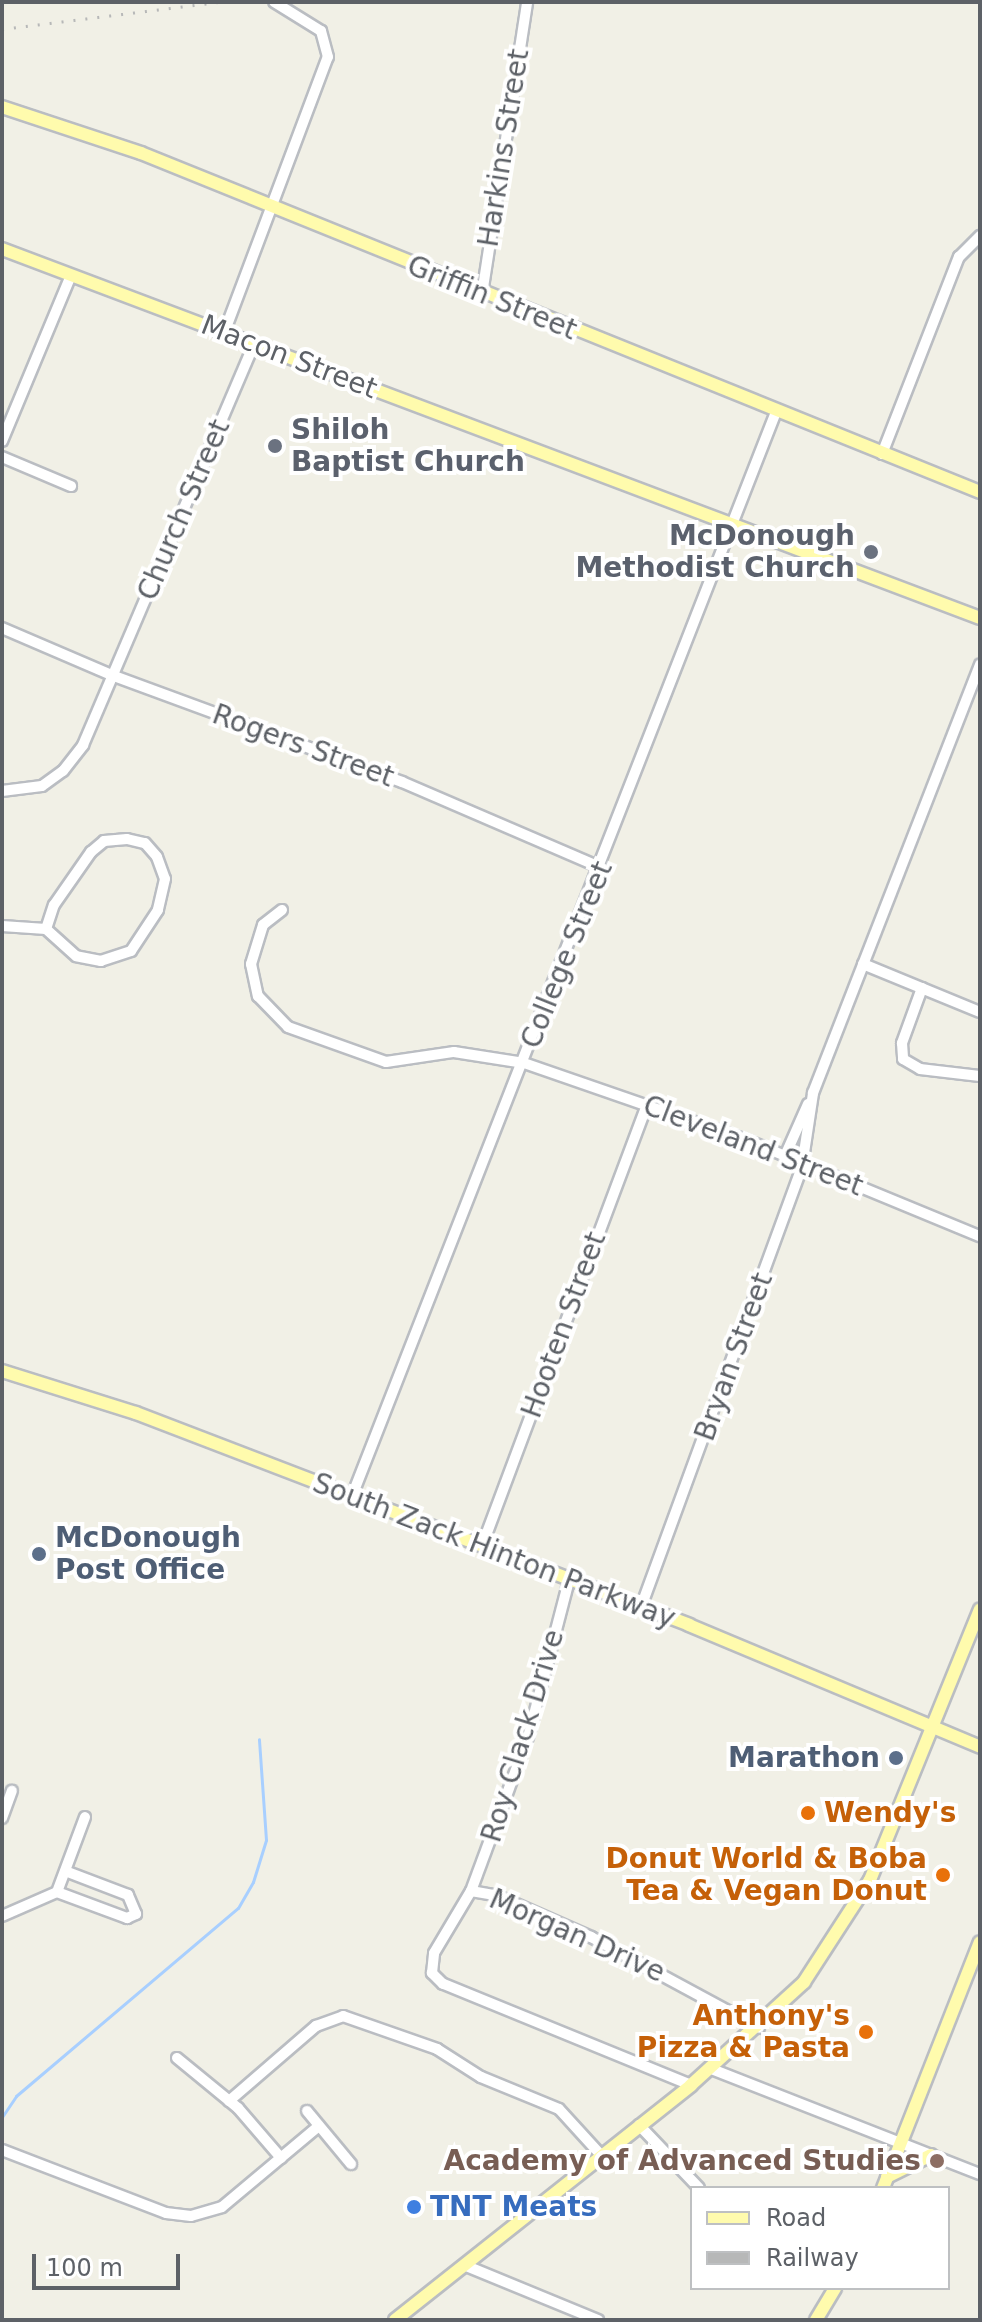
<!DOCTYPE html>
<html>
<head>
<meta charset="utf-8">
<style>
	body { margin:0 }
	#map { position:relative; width:982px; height:2322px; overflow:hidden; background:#f1f0e6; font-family:"DejaVu Sans",sans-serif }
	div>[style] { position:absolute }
	.stream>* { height:3px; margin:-1.5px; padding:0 1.5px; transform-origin:1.5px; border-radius:1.5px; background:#a8cfff }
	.roads { filter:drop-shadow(2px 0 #babdc2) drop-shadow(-2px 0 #babdc2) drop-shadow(0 2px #babdc2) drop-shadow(0 -2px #babdc2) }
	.minor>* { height:10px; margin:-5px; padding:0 5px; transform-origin:5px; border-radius:5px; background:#fff }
	.major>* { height:12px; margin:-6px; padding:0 6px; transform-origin:6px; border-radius:6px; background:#fffbad }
	.rail>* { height:3px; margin-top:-1.5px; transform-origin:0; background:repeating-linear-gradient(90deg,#b7b8b8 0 2px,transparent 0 12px) }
	.dots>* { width:22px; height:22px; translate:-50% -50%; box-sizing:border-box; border:4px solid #fff; border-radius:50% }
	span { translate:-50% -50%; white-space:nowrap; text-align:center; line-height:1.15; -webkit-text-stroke:8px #fff; paint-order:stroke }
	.street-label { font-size:28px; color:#5d6167 }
	.worship-label { font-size:28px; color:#5b616d; font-weight:700 }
	.left { translate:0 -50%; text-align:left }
	.right { translate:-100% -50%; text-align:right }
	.service-label { font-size:28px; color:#4e5e75; font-weight:700 }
	.food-label { font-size:28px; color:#c56008; font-weight:700 }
	.education-label { font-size:28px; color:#785e54; font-weight:700 }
	.shop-label { font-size:28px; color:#366cbe; font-weight:700 }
	.frame { position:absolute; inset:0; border:4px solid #5d6167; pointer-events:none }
	.legend { position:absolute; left:690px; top:2186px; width:260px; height:104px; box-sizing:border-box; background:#fff; border:2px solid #bec0c2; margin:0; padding:10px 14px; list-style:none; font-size:24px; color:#5d6167 }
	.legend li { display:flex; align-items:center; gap:16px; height:40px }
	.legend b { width:40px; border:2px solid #bec0c2 }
	.scale { position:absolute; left:32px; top:2254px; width:148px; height:36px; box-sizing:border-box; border:4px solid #5d6167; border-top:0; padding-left:10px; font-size:24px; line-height:28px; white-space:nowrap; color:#5d6167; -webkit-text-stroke:6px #fff; paint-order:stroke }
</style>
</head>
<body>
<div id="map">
	<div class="stream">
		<div style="left:2px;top:2117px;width:25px;rotate:-56deg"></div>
		<div style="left:16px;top:2096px;width:291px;rotate:-40.3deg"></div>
		<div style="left:238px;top:1908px;width:30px;rotate:-60deg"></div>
		<div style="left:253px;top:1882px;width:44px;rotate:-72.8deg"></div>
		<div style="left:266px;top:1840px;width:101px;rotate:-94deg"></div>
	</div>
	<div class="roads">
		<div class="minor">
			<div style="left:482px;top:294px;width:295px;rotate:-81.2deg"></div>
			<div style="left:224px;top:333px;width:295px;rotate:-69.4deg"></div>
			<div style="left:328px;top:57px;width:27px;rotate:-105deg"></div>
			<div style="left:321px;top:31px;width:55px;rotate:-148.3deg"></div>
			<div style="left:2px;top:441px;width:180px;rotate:-67.4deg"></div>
			<div style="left:882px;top:454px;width:212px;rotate:-68.7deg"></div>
			<div style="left:959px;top:257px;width:30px;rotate:-45deg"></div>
			<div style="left:2px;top:457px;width:75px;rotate:22.8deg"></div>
			<div style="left:2px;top:628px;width:122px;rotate:23.2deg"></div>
			<div style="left:114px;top:676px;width:307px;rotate:20.2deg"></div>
			<div style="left:402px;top:782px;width:218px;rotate:23.3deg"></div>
			<div style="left:2px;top:791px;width:40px;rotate:-7.1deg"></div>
			<div style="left:42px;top:786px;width:26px;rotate:-36deg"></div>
			<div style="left:63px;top:771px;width:33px;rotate:-52deg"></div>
			<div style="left:83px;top:745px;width:436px;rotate:-66.9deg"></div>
			<div style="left:127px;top:839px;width:18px;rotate:13deg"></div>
			<div style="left:145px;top:843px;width:18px;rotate:49deg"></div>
			<div style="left:157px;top:857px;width:23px;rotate:70deg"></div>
			<div style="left:165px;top:879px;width:32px;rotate:103deg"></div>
			<div style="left:158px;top:910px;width:49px;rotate:123.4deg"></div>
			<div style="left:131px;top:951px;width:32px;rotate:162deg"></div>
			<div style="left:101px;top:961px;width:25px;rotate:-169deg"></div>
			<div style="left:76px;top:956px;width:40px;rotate:-138deg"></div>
			<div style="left:46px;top:929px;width:25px;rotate:-72deg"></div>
			<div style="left:54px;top:905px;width:65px;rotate:-55.1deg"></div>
			<div style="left:91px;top:852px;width:17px;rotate:-40deg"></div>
			<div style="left:104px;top:841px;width:23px;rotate:-5deg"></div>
			<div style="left:282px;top:910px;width:24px;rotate:142deg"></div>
			<div style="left:263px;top:925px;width:41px;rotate:107.1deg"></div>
			<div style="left:251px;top:964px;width:33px;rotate:78deg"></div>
			<div style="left:258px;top:996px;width:43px;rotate:45.9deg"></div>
			<div style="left:288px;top:1027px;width:104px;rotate:19.7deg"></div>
			<div style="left:386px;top:1062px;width:69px;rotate:-8.4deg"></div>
			<div style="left:454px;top:1052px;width:71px;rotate:8.9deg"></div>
			<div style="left:524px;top:1063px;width:238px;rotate:19.1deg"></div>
			<div style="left:749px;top:1141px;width:250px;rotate:22.4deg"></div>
			<div style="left:2px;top:926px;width:44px;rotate:3.9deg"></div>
			<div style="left:863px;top:964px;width:126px;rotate:22.3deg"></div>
			<div style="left:922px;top:988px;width:59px;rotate:110deg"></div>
			<div style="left:902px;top:1043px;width:16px;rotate:86deg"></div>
			<div style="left:903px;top:1059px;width:20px;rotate:30deg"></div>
			<div style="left:920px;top:1069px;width:60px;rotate:6.7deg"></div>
			<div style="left:785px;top:1156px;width:57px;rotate:-66.1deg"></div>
			<div style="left:352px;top:1496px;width:1164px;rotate:-68.64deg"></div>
			<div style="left:482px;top:1546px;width:472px;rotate:-69.5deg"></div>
			<div style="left:641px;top:1607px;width:469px;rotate:-69.9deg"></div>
			<div style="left:802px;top:1166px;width:74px;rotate:-81.4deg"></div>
			<div style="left:813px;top:1093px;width:460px;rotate:-68.7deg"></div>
			<div style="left:2px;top:1818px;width:29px;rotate:-70deg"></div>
			<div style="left:471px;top:1891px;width:167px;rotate:-69.7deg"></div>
			<div style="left:529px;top:1734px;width:159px;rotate:-75.4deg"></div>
			<div style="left:57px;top:1892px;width:75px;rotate:20.4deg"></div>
			<div style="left:127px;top:1918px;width:10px;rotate:-24deg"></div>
			<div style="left:136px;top:1914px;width:21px;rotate:-113deg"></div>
			<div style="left:128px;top:1895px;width:67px;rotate:-159.1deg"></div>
			<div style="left:2px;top:1916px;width:60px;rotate:-23.6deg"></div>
			<div style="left:57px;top:1892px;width:80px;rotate:-69.5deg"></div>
			<div style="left:177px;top:2058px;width:79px;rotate:39.3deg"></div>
			<div style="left:238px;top:2108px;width:66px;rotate:49.3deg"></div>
			<div style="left:709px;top:2068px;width:291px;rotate:21.4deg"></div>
			<div style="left:691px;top:2085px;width:268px;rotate:-157.8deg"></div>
			<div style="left:443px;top:1984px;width:16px;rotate:-135deg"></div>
			<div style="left:432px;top:1973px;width:20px;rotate:-84deg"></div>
			<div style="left:434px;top:1953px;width:72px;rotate:-59.2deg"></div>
			<div style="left:471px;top:1891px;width:27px;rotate:10deg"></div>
			<div style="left:498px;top:1896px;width:102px;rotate:23.8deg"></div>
			<div style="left:591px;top:1937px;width:191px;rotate:28.4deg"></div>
			<div style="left:229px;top:2101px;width:115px;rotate:-40.8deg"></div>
			<div style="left:316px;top:2026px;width:29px;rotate:-20deg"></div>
			<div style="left:343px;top:2016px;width:100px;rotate:19.3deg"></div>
			<div style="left:437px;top:2049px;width:52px;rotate:32.5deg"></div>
			<div style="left:481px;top:2077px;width:84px;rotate:22.3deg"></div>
			<div style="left:559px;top:2109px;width:62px;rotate:47.6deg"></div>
			<div style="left:307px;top:2111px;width:69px;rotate:50.3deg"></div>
			<div style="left:639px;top:2125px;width:87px;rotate:46.4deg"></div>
			<div style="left:2px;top:2150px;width:176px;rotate:21deg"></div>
			<div style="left:166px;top:2213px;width:25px;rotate:7deg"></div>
			<div style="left:191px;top:2216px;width:32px;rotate:-16deg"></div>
			<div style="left:222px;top:2207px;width:126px;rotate:-39.9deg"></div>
			<div style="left:464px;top:2265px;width:145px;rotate:22.3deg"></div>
		</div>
		<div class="major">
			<div style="left:2px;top:107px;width:146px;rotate:18.3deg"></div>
			<div style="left:141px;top:153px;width:905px;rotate:22deg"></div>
			<div style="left:2px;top:249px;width:1045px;rotate:20.67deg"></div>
			<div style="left:2px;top:1371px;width:140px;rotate:17.4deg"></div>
			<div style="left:136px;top:1413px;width:231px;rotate:21deg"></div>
			<div style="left:352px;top:1496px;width:361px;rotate:20.9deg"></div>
			<div style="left:689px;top:1625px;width:316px;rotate:22.7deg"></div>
			<div style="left:887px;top:2177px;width:49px;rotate:-26.6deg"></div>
			<div style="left:883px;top:2188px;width:264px;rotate:-68.5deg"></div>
			<div style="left:395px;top:2320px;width:378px;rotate:-38.4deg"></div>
			<div style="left:691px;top:2085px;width:153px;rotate:-42.3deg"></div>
			<div style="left:804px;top:1982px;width:121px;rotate:-57.1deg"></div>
			<div style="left:870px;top:1880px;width:292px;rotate:-67.9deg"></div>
			<div style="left:816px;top:2320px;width:37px;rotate:-59deg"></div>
		</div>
	</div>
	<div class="rail">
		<div style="left:2px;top:29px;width:220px;rotate:-7.1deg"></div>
	</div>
	<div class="dots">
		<div style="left:275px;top:446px;background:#6b7280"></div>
		<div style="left:871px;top:552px;background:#6b7280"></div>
		<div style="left:39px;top:1554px;background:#5c6f8a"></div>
		<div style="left:896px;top:1758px;background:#5c6f8a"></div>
		<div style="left:808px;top:1813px;background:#e8710a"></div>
		<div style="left:943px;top:1875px;background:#e8710a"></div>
		<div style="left:866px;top:2032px;background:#e8710a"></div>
		<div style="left:937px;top:2161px;background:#8d6e63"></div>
		<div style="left:414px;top:2207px;background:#3f7fe0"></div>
	</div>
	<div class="street-label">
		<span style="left:504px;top:148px;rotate:-81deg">Harkins Street</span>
		<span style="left:492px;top:298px;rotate:22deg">Griffin Street</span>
		<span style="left:289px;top:357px;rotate:21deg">Macon Street</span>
		<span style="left:184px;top:510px;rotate:-67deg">Church Street</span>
		<span style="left:303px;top:746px;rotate:20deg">Rogers Street</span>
		<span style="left:567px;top:955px;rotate:-68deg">College Street</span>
		<span style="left:753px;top:1146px;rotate:21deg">Cleveland Street</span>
		<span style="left:564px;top:1325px;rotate:-70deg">Hooten Street</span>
		<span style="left:734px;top:1357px;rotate:-70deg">Bryan Street</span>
		<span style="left:494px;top:1551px;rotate:21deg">South Zack Hinton Parkway</span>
		<span style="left:523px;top:1736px;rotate:-73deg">Roy Clack Drive</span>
		<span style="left:577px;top:1936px;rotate:24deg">Morgan Drive</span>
	</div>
	<div class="worship-label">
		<span class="left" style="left:291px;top:446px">Shiloh<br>Baptist Church</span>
		<span class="right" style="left:855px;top:552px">McDonough<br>Methodist Church</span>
	</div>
	<div class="service-label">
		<span class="left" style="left:55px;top:1554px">McDonough<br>Post Office</span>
		<span class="right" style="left:880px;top:1758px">Marathon</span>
	</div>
	<div class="food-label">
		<span class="left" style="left:824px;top:1813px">Wendy's</span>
		<span class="right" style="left:927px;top:1875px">Donut World &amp; Boba<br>Tea &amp; Vegan Donut</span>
		<span class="right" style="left:850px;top:2032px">Anthony's<br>Pizza &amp; Pasta</span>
	</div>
	<div class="education-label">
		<span class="right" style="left:921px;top:2161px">Academy of Advanced Studies</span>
	</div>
	<div class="shop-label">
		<span class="left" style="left:430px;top:2207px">TNT Meats</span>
	</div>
	<div class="frame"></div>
	<ul class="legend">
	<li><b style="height:10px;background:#fffbad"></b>Road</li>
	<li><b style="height:10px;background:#b7b8b8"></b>Railway</li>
	</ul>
	<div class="scale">100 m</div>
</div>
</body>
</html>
